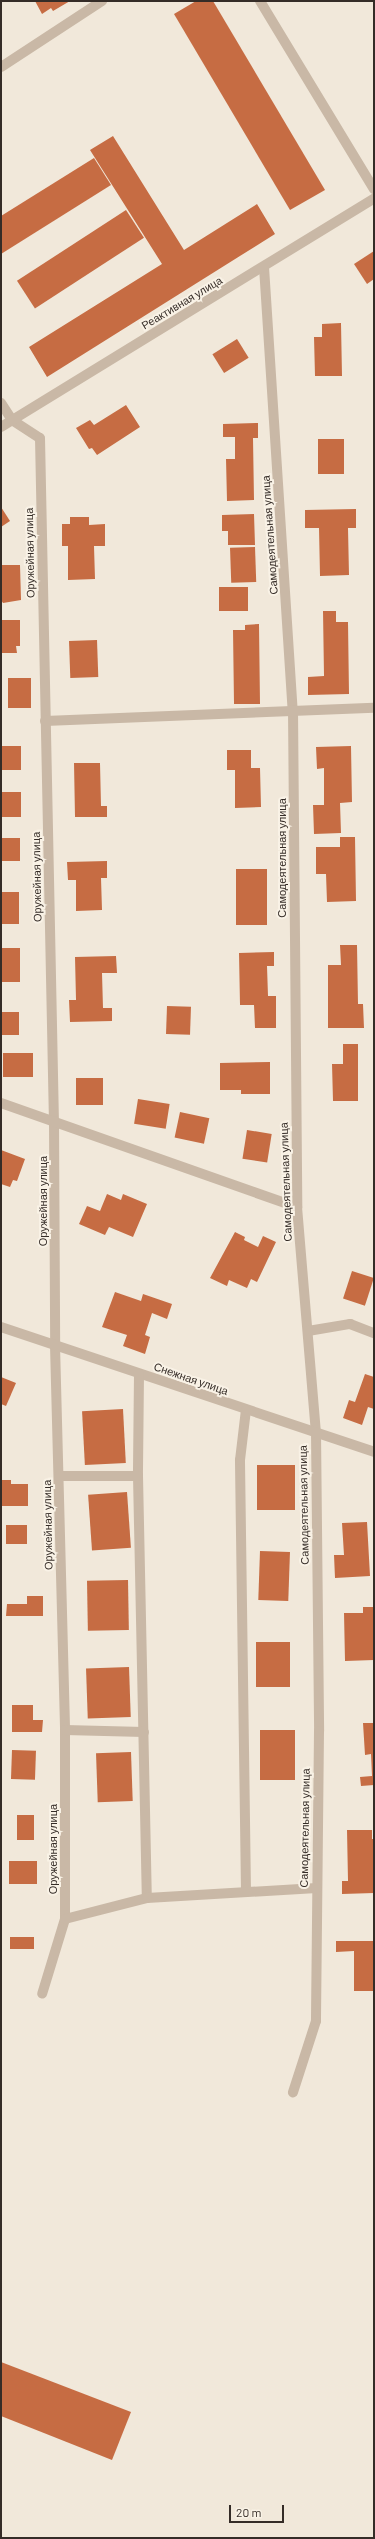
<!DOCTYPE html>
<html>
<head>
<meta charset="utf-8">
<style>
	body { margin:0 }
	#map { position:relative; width:375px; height:2539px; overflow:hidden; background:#f1e8da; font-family:Barlow,sans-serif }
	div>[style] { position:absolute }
	.building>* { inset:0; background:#c66c43; transform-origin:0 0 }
	.minor>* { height:10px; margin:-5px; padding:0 5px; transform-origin:5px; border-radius:5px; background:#c9b8a6 }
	span { translate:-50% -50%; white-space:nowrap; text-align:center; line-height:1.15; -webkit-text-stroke:4px #f9f2e6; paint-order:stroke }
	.street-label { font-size:11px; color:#352c27 }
	.frame { position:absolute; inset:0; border:2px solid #352c27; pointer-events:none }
	.scale { position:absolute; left:229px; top:2505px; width:55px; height:18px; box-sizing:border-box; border:2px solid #352c27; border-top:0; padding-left:5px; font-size:12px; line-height:14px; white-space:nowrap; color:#352c27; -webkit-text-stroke:3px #f9f2e6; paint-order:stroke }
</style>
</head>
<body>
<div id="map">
	<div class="building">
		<div style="clip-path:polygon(35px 1px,70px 1px,53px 11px,51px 8px,42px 14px)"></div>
		<div style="clip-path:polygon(196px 1px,213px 1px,325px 190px,290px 210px,174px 14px)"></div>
		<div style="clip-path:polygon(113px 136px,184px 250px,257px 204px,275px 234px,47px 377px,29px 347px,162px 264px,90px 150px)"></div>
		<div style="clip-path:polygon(94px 158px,111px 185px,1px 254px,1px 216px)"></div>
		<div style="left:126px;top:210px;width:33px;height:130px;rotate:57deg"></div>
		<div style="clip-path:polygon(374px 251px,374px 279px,367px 284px,354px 264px)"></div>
		<div style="clip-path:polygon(341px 323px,342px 376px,315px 376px,314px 337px,322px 337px,322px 324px)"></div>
		<div style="left:237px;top:339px;width:22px;height:29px;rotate:58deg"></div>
		<div style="clip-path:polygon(126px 405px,140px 427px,97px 455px,92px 448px,89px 449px,76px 428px,90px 420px,94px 425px)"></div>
		<div style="clip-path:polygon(258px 423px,258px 438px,253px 438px,254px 500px,227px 501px,226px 459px,235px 459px,235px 437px,223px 437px,223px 424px)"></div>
		<div style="left:318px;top:439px;width:26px;height:35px"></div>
		<div style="clip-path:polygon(1px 507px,10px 521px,1px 527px)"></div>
		<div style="clip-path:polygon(356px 509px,356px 528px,348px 528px,349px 575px,320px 576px,319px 528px,305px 528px,305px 510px)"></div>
		<div style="clip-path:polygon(254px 514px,255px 545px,228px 545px,228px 531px,222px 531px,222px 515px)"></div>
		<div style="clip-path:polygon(70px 517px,89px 517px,89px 525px,105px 524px,105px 546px,94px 546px,95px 579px,68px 580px,68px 546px,62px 546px,62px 524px,70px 524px)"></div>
		<div style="left:255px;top:547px;width:35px;height:25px;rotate:88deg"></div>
		<div style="clip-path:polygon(1px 565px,20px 565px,21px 600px,3px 603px,1px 600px)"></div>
		<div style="left:219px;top:587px;width:29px;height:24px"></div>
		<div style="clip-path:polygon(323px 611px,336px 611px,336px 622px,348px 622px,349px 694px,308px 695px,308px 677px,324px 676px)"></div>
		<div style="clip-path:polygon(1px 620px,20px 620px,20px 646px,16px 646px,17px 653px,1px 653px)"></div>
		<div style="clip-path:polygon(259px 624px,260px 704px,234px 704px,233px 630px,245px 630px,245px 625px)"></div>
		<div style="left:97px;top:640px;width:37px;height:28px;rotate:88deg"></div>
		<div style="left:8px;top:678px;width:23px;height:30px"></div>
		<div style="left:1px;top:746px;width:20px;height:24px"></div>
		<div style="clip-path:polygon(351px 746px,352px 802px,340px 803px,341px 833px,314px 834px,313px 805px,324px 805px,324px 768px,317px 769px,316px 747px)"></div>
		<div style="clip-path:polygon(227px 750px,251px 750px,251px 768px,260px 768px,261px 807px,235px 808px,235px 770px,227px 770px)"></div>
		<div style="clip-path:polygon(74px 763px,100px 763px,101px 806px,107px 806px,107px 817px,75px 817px)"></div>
		<div style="left:1px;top:792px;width:20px;height:25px"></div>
		<div style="clip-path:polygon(340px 837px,355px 837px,356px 901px,327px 902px,326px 874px,316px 874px,316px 847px,340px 847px)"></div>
		<div style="left:1px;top:838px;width:19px;height:23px"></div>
		<div style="clip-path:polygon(107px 861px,107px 878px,101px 878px,102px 910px,76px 911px,76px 880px,68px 880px,67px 862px)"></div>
		<div style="left:236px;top:869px;width:31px;height:56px"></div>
		<div style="left:1px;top:892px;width:18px;height:32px"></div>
		<div style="clip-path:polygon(340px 945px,357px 945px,358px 1004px,363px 1004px,364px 1028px,328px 1028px,328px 965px,341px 965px)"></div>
		<div style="left:1px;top:948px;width:19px;height:34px"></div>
		<div style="clip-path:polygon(274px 952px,274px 966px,267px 966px,268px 996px,276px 996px,276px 1028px,255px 1028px,254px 1005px,240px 1005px,239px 953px)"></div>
		<div style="clip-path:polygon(116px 956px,117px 973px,102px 973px,103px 1008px,112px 1008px,112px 1021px,70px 1022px,69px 1000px,76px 1000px,75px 957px)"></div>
		<div style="left:167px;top:1006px;width:24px;height:28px;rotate:2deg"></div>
		<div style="left:1px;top:1012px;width:18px;height:23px"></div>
		<div style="clip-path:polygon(343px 1044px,358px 1044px,358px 1101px,333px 1101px,332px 1064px,343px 1064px)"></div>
		<div style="left:33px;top:1053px;width:24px;height:30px;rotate:90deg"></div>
		<div style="clip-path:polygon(270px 1062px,270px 1094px,241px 1094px,241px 1090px,220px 1090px,220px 1063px)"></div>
		<div style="left:76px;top:1078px;width:27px;height:27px"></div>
		<div style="left:138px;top:1099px;width:32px;height:25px;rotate:9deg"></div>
		<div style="left:180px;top:1112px;width:30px;height:26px;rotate:12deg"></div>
		<div style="left:247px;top:1130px;width:25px;height:29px;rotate:9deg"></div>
		<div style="clip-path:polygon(1px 1150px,25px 1159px,17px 1181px,13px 1180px,10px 1187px,1px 1184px)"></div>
		<div style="clip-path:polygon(107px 1194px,121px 1200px,123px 1194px,147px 1204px,133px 1237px,109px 1227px,105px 1235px,79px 1224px,87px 1206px,100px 1211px)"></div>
		<div style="clip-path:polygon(235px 1232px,245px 1237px,244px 1240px,258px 1247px,263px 1236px,276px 1242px,257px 1282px,251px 1279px,247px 1288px,229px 1280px,227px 1286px,210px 1278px)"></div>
		<div style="left:352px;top:1271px;width:23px;height:29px;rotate:18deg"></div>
		<div style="clip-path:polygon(115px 1292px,141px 1301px,143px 1294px,172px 1304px,167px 1319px,152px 1313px,145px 1335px,150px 1337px,145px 1354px,123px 1346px,127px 1335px,102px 1327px)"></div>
		<div style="clip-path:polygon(365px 1374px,374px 1377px,374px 1409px,368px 1407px,362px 1425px,343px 1418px,349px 1400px,355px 1402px)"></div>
		<div style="clip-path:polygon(1px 1377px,16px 1383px,6px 1406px,1px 1404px)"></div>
		<div style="left:123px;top:1409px;width:54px;height:41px;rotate:87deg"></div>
		<div style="left:257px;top:1465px;width:38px;height:45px"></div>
		<div style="clip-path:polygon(1px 1480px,11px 1480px,11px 1484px,28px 1484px,28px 1506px,1px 1506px)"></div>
		<div style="left:127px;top:1492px;width:56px;height:39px;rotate:86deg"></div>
		<div style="clip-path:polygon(367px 1522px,370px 1576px,335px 1578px,334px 1555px,344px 1555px,342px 1523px)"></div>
		<div style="left:6px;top:1525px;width:21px;height:19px"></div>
		<div style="left:260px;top:1551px;width:30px;height:49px;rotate:2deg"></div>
		<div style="left:128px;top:1580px;width:50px;height:41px;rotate:89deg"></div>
		<div style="clip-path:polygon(27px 1596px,43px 1596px,43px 1616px,6px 1616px,7px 1604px,27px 1604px)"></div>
		<div style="clip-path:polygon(363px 1607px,374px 1607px,374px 1660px,345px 1661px,344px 1613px,363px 1613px)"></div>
		<div style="left:256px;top:1642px;width:34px;height:45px"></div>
		<div style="left:129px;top:1667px;width:50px;height:43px;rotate:88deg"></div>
		<div style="clip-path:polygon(12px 1705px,33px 1705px,33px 1720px,43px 1720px,42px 1732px,12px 1732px)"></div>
		<div style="clip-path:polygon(363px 1723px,374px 1723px,374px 1785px,361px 1786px,360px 1777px,372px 1776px,371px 1754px,365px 1755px)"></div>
		<div style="left:260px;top:1730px;width:35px;height:50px"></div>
		<div style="left:12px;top:1750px;width:24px;height:29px;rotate:2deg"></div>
		<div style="left:131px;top:1752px;width:49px;height:35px;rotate:88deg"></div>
		<div style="left:17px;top:1815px;width:17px;height:25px"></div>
		<div style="clip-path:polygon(347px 1830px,372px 1830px,372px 1839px,374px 1839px,374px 1893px,342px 1894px,342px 1881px,348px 1881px)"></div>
		<div style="left:9px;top:1861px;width:28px;height:23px"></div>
		<div style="left:10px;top:1937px;width:24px;height:12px"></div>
		<div style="clip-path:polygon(336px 1941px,374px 1941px,374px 1991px,354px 1991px,354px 1951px,336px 1952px)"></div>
		<div style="clip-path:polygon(1px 2362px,131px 2412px,112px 2460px,1px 2416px)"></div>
	</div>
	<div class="minor">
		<div style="left:260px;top:1px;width:220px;rotate:58.8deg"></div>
		<div style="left:1px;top:67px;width:121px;rotate:-33.2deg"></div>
		<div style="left:264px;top:267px;width:444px;rotate:86.3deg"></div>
		<div style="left:293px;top:710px;width:497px;rotate:89.5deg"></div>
		<div style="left:297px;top:1207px;width:226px;rotate:85.2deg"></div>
		<div style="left:316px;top:1432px;width:299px;rotate:89.4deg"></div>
		<div style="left:319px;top:1731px;width:290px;rotate:90.6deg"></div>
		<div style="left:316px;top:2021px;width:75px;rotate:107.9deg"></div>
		<div style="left:1px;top:403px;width:20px;rotate:57deg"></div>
		<div style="left:12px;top:420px;width:33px;rotate:33deg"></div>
		<div style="left:40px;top:438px;width:683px;rotate:88.83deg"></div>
		<div style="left:54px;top:1121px;width:224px;rotate:89.7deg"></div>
		<div style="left:55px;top:1345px;width:385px;rotate:88.5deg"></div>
		<div style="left:65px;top:1730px;width:189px;rotate:90deg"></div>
		<div style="left:65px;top:1919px;width:78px;rotate:107deg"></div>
		<div style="left:1px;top:427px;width:438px;rotate:-31.5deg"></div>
		<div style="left:45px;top:721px;width:329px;rotate:-2.3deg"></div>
		<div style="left:1px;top:1103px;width:314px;rotate:19.4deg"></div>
		<div style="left:1px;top:1327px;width:393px;rotate:18.5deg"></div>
		<div style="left:308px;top:1331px;width:43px;rotate:-9.5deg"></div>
		<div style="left:350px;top:1324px;width:26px;rotate:21deg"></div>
		<div style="left:139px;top:1374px;width:102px;rotate:90.6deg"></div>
		<div style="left:138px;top:1476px;width:422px;rotate:88.8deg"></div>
		<div style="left:59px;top:1476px;width:79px"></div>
		<div style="left:65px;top:1730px;width:79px;rotate:1.5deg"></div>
		<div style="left:246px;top:1892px;width:432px;rotate:-90.8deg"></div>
		<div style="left:240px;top:1460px;width:50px;rotate:-83.2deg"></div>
		<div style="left:65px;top:1919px;width:85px;rotate:-14.4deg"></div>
		<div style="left:147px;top:1898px;width:170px;rotate:-3.4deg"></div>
	</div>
	<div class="street-label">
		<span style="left:182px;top:303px;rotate:-31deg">Реактивная улица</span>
		<span style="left:270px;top:535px;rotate:-94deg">Самодеятельная улица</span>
		<span style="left:30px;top:553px;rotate:-91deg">Оружейная улица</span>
		<span style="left:282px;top:858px;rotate:-90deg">Самодеятельная улица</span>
		<span style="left:37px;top:877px;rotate:-91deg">Оружейная улица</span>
		<span style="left:286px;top:1182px;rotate:-92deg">Самодеятельная улица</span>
		<span style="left:43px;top:1201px;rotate:-90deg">Оружейная улица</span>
		<span style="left:191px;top:1379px;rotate:19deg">Снежная улица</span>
		<span style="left:304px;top:1505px;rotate:-91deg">Самодеятельная улица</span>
		<span style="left:48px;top:1525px;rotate:-91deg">Оружейная улица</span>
		<span style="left:305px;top:1828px;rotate:-89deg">Самодеятельная улица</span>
		<span style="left:53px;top:1849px;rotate:-90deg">Оружейная улица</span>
	</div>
	<div class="frame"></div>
	<div class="scale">20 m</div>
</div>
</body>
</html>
